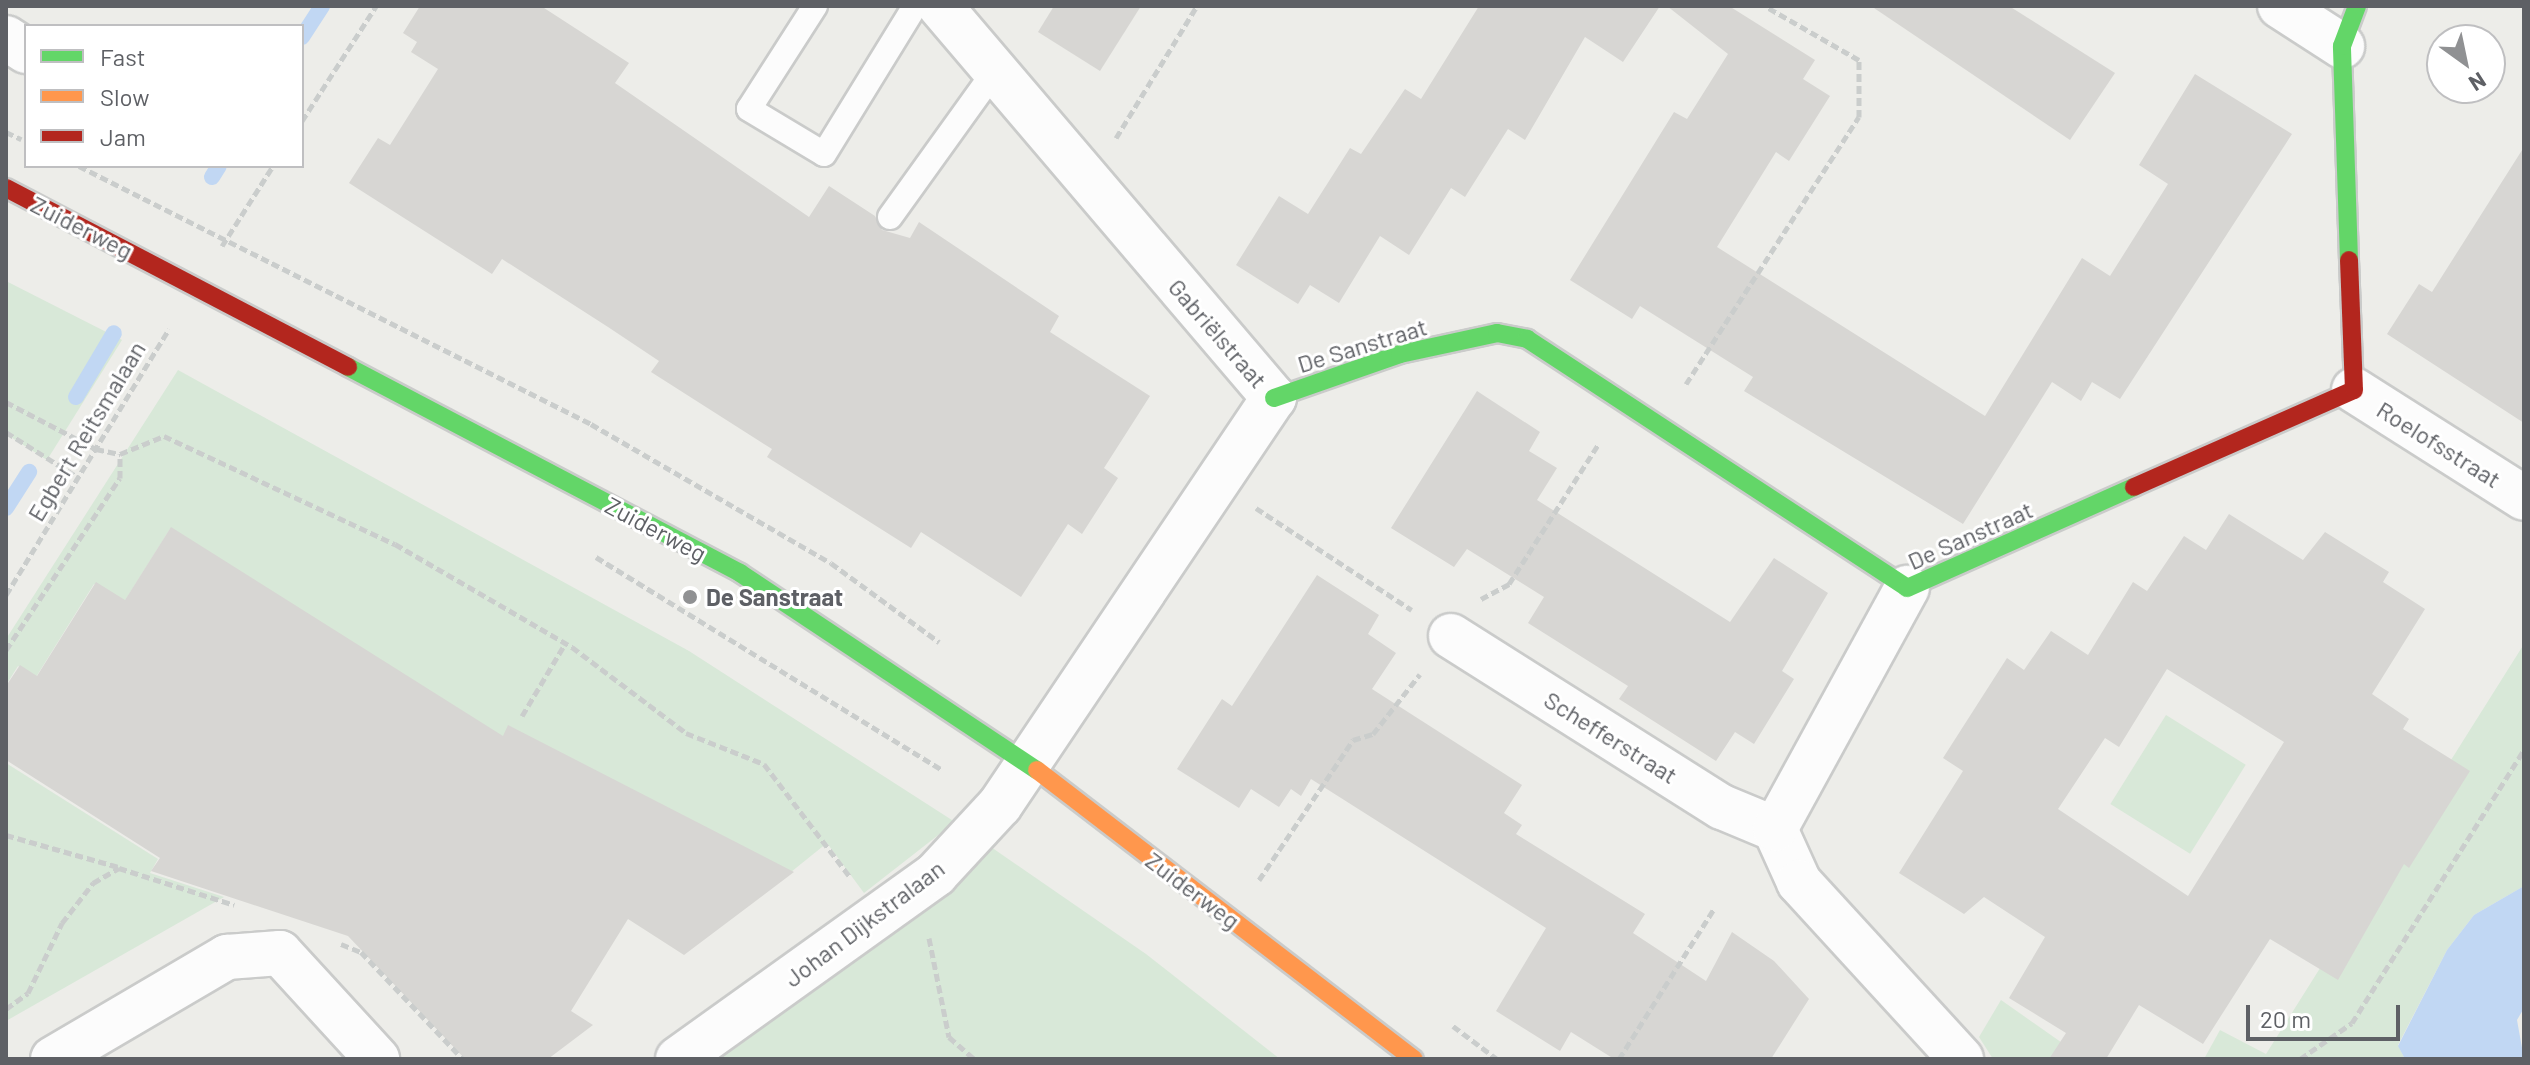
<!DOCTYPE html>
<html>
<head>
<meta charset="utf-8">
<style>
	body { margin:0 }
	#map { position:relative; width:2530px; height:1065px; overflow:hidden; background:#edede9; font-family:Barlow,sans-serif }
	div>[style] { position:absolute }
	.green>* { inset:0; background:#d8e8d8; transform-origin:0 0 }
	.water>* { inset:0; background:#c1d7f3 }
	.stream>* { height:16px; margin:-8px; padding:0 8px; transform-origin:8px; border-radius:8px; background:#c1d7f3 }
	.building>* { inset:0; background:#d7d6d3 }
	.path>* { height:5px; margin-top:-2.5px; transform-origin:0; background:repeating-linear-gradient(90deg,#cacdcc 0 8px,transparent 0 12px) }
	.roads { filter:drop-shadow(2px 0 #cacbca) drop-shadow(-2px 0 #cacbca) drop-shadow(0 2px #cacbca) drop-shadow(0 -2px #cacbca) }
	.lane>* { height:24px; margin:-12px; padding:0 12px; transform-origin:12px; border-radius:12px; background:#fcfcfc }
	.street>* { height:44px; margin:-22px; padding:0 22px; transform-origin:22px; border-radius:22px; background:#fcfcfc }
	.fast>* { height:18px; margin:-9px; padding:0 9px; transform-origin:9px; border-radius:9px; background:#63d668 }
	.slow>* { height:18px; margin:-9px; padding:0 9px; transform-origin:9px; border-radius:9px; background:#ff974d }
	.jam>* { height:18px; margin:-9px; padding:0 9px; transform-origin:9px; border-radius:9px; background:#b3261e }
	.dots>* { width:22px; height:22px; translate:-50% -50%; box-sizing:border-box; border:4px solid #fff; border-radius:50% }
	span { translate:-50% -50%; white-space:nowrap; text-align:center; line-height:1.15; -webkit-text-stroke:6px #fff; paint-order:stroke }
	.street-label { font-size:24px; color:#5e6065 }
	.poi-label { font-size:24px; color:#5e6065; font-weight:700 }
	.left { translate:0 -50%; text-align:left }
	.frame { position:absolute; inset:0; border:8px solid #5e6065; pointer-events:none }
	.legend { position:absolute; left:24px; top:24px; width:280px; height:144px; box-sizing:border-box; background:#fff; border:2px solid #bfbfc1; margin:0; padding:10px 14px; list-style:none; font-size:24px; color:#5e6065 }
	.legend li { display:flex; align-items:center; gap:16px; height:40px }
	.legend b { width:40px; border:2px solid #bfbfc1 }
	.north { position:absolute; left:2426px; top:24px; width:80px; height:80px; box-sizing:border-box; background:#fff; border:2px solid #bfbfc1; border-radius:50%; rotate:147deg; font-size:22px; font-weight:700; line-height:32px; text-align:center; color:#5e6065 }
	.north::after { content:''; display:block; margin:auto; width:28px; height:36px; background:#909193; clip-path:polygon(50% 0,100% 100%,50% 72%,0 100%) }
	.scale { position:absolute; left:2246px; top:1005px; width:154px; height:36px; box-sizing:border-box; border:4px solid #5e6065; border-top:0; padding-left:10px; font-size:24px; line-height:28px; white-space:nowrap; color:#5e6065; -webkit-text-stroke:6px #fff; paint-order:stroke }
</style>
</head>
<body>
<div id="map">
	<div class="green">
		<div style="clip-path:polygon(6px 281px,122px 340px,47px 460px,6px 434px)"></div>
		<div style="clip-path:polygon(178px 370px,689px 651px,955px 822px,864px 893px,827px 843px,791px 872px,521px 750px,170px 529px,124px 602px,94px 584px,36px 677px,18px 666px,6px 685px,6px 639px)"></div>
		<div style="clip-path:polygon(2524px 644px,2524px 886px,2474px 915px,2447px 950px,2398px 1045px,2405px 1059px,2204px 1059px,2220px 1030px,2266px 1054px)"></div>
		<div style="left:2166px;top:715px;width:94px;height:105px;rotate:32deg"></div>
		<div style="clip-path:polygon(6px 763px,158px 859px,150px 873px,224px 897px,6px 1021px)"></div>
		<div style="clip-path:polygon(991px 847px,1146px 954px,1280px 1059px,719px 1059px)"></div>
		<div style="clip-path:polygon(2001px 1000px,2085px 1059px,1993px 1059px,1979px 1037px)"></div>
	</div>
	<div class="water">
		<div style="clip-path:polygon(2524px 886px,2524px 1008px,2517px 1020px,2524px 1059px,2405px 1059px,2398px 1046px,2447px 950px,2474px 915px)"></div>
	</div>
	<div class="stream">
		<div style="left:302px;top:37px;width:37px;rotate:-57deg"></div>
		<div style="left:212px;top:177px;width:13px;rotate:-58deg"></div>
		<div style="left:76px;top:397px;width:74px;rotate:-59.3deg"></div>
		<div style="left:6px;top:508px;width:43px;rotate:-57.4deg"></div>
	</div>
	<div class="building">
		<div style="clip-path:polygon(420px 6px,541px 6px,629px 63px,615px 83px,809px 217px,829px 186px,875px 216px,882px 230px,910px 238px,919px 222px,1059px 316px,1050px 332px,1150px 396px,1104px 468px,1118px 478px,1082px 534px,1068px 524px,1021px 597px,921px 532px,911px 548px,767px 457px,772px 449px,651px 372px,659px 361px,608px 327px,502px 259px,492px 274px,349px 183px,378px 138px,390px 145px,438px 69px,411px 52px,417px 42px,403px 33px)"></div>
		<div style="clip-path:polygon(1054px 6px,1141px 6px,1100px 71px,1038px 32px)"></div>
		<div style="clip-path:polygon(1479px 6px,1660px 6px,1623px 62px,1585px 37px,1525px 140px,1508px 129px,1465px 197px,1451px 188px,1409px 255px,1380px 236px,1339px 303px,1310px 285px,1298px 304px,1236px 265px,1279px 196px,1308px 214px,1350px 148px,1361px 154px,1405px 89px,1421px 99px)"></div>
		<div style="clip-path:polygon(1667px 6px,1729px 6px,1815px 60px,1803px 79px,1830px 96px,1789px 161px,1776px 152px,1717px 247px,1985px 416px,2082px 258px,2110px 276px,2168px 184px,2139px 165px,2195px 74px,2292px 134px,2120px 399px,2092px 382px,2081px 401px,2052px 382px,1963px 524px,1744px 391px,1753px 377px,1640px 306px,1632px 319px,1570px 280px,1674px 112px,1687px 119px,1728px 54px)"></div>
		<div style="clip-path:polygon(1871px 6px,2009px 6px,2115px 73px,2070px 140px)"></div>
		<div style="clip-path:polygon(2524px 147px,2524px 423px,2387px 334px,2419px 284px,2432px 292px)"></div>
		<div style="clip-path:polygon(1477px 391px,1540px 432px,1529px 451px,1557px 468px,1537px 500px,1730px 622px,1774px 558px,1828px 593px,1782px 671px,1794px 679px,1754px 744px,1735px 732px,1716px 761px,1619px 699px,1628px 686px,1528px 623px,1544px 597px,1467px 549px,1454px 567px,1391px 528px)"></div>
		<div style="clip-path:polygon(evenodd,2229px 514px,2303px 560px,2325px 532px,2389px 572px,2383px 582px,2425px 609px,2372px 694px,2409px 719px,2403px 729px,2470px 771px,2409px 868px,2404px 864px,2338px 980px,2270px 939px,2203px 1044px,2139px 1005px,2106px 1059px,2049px 1059px,2066px 1033px,2009px 998px,2045px 937px,1984px 897px,1964px 914px,1899px 873px,1963px 771px,1943px 758px,2007px 658px,2024px 670px,2051px 631px,2088px 655px,2133px 582px,2147px 591px,2184px 536px,2206px 550px,2229px 514px,2167px 669px,2284px 742px,2188px 896px,2058px 809px,2105px 738px,2119px 747px,2167px 669px)"></div>
		<div style="clip-path:polygon(171px 527px,503px 736px,508px 725px,794px 872px,684px 955px,628px 919px,571px 1011px,593px 1025px,548px 1059px,465px 1059px,348px 936px,151px 871px,160px 858px,6px 760px,6px 686px,20px 665px,37px 676px,96px 582px,125px 600px)"></div>
		<div style="clip-path:polygon(1317px 575px,1379px 615px,1368px 634px,1396px 653px,1372px 689px,1522px 785px,1504px 813px,1522px 825px,1516px 834px,1645px 914px,1633px 933px,1706px 981px,1732px 932px,1774px 961px,1809px 999px,1771px 1059px,1614px 1059px,1571px 1032px,1560px 1051px,1496px 1011px,1546px 928px,1311px 779px,1301px 796px,1291px 789px,1279px 807px,1251px 789px,1239px 808px,1177px 769px,1222px 699px,1232px 706px)"></div>
	</div>
	<div class="path">
		<div style="left:302px;top:121px;width:137px;rotate:-57.2deg"></div>
		<div style="left:6px;top:132px;width:17px;rotate:25deg"></div>
		<div style="left:1116px;top:138px;width:155px;rotate:-58.5deg"></div>
		<div style="left:79px;top:166px;width:573px;rotate:26.74deg"></div>
		<div style="left:591px;top:424px;width:277px;rotate:30.1deg"></div>
		<div style="left:831px;top:563px;width:134px;rotate:36.2deg"></div>
		<div style="left:222px;top:246px;width:95px;rotate:-57.5deg"></div>
		<div style="left:1686px;top:384px;width:318px;rotate:-57.1deg"></div>
		<div style="left:1859px;top:117px;width:57px;rotate:-90deg"></div>
		<div style="left:1859px;top:60px;width:108px;rotate:-150.1deg"></div>
		<div style="left:6px;top:402px;width:102px;rotate:27.6deg"></div>
		<div style="left:96px;top:449px;width:25px;rotate:12deg"></div>
		<div style="left:120px;top:454px;width:48px;rotate:-22.2deg"></div>
		<div style="left:164px;top:436px;width:255px;rotate:25.1deg"></div>
		<div style="left:395px;top:544px;width:205px;rotate:30.2deg"></div>
		<div style="left:572px;top:647px;width:143px;rotate:37deg"></div>
		<div style="left:686px;top:733px;width:84px;rotate:21.7deg"></div>
		<div style="left:764px;top:764px;width:142px;rotate:52.7deg"></div>
		<div style="left:6px;top:432px;width:86px;rotate:32.2deg"></div>
		<div style="left:1256px;top:508px;width:186px;rotate:33.2deg"></div>
		<div style="left:596px;top:557px;width:406px;rotate:31.6deg"></div>
		<div style="left:6px;top:595px;width:312px;rotate:-58.5deg"></div>
		<div style="left:1481px;top:599px;width:32px;rotate:-28deg"></div>
		<div style="left:1509px;top:584px;width:165px;rotate:-57.4deg"></div>
		<div style="left:6px;top:650px;width:206px;rotate:-56.5deg"></div>
		<div style="left:120px;top:478px;width:24px;rotate:-90deg"></div>
		<div style="left:522px;top:716px;width:84px;rotate:-59.2deg"></div>
		<div style="left:6px;top:835px;width:116px;rotate:15.9deg"></div>
		<div style="left:1259px;top:880px;width:169px;rotate:-56.1deg"></div>
		<div style="left:1353px;top:740px;width:21px;rotate:-17deg"></div>
		<div style="left:1373px;top:734px;width:76px;rotate:-51.9deg"></div>
		<div style="left:929px;top:938px;width:101px;rotate:78.6deg"></div>
		<div style="left:949px;top:1037px;width:33px;rotate:41deg"></div>
		<div style="left:341px;top:944px;width:22px;rotate:22deg"></div>
		<div style="left:361px;top:952px;width:148px;rotate:46.4deg"></div>
		<div style="left:6px;top:1009px;width:27px;rotate:-36deg"></div>
		<div style="left:28px;top:993px;width:78px;rotate:-64.1deg"></div>
		<div style="left:62px;top:923px;width:51px;rotate:-52.2deg"></div>
		<div style="left:93px;top:883px;width:30px;rotate:-30deg"></div>
		<div style="left:119px;top:868px;width:121px;rotate:17.8deg"></div>
		<div style="left:1453px;top:1026px;width:55px;rotate:36.9deg"></div>
		<div style="left:1619px;top:1059px;width:178px;rotate:-57.7deg"></div>
		<div style="left:2300px;top:1059px;width:63px;rotate:-34.7deg"></div>
		<div style="left:2352px;top:1023px;width:323px;rotate:-57.8deg"></div>
	</div>
	<div class="roads">
		<div class="lane">
			<div style="left:815px;top:6px;width:122px;rotate:122.7deg"></div>
			<div style="left:749px;top:109px;width:87px;rotate:31deg"></div>
			<div style="left:824px;top:154px;width:174px;rotate:-58.4deg"></div>
			<div style="left:890px;top:217px;width:180px;rotate:-54.3deg"></div>
		</div>
		<div class="street">
			<div style="left:2280px;top:6px;width:74px;rotate:32.8deg"></div>
			<div style="left:6px;top:38px;width:24px;rotate:33deg"></div>
			<div style="left:2354px;top:390px;width:201px;rotate:32.4deg"></div>
			<div style="left:1451px;top:636px;width:320px;rotate:32.3deg"></div>
			<div style="left:1722px;top:807px;width:57px;rotate:22.5deg"></div>
			<div style="left:1775px;top:829px;width:58px;rotate:65.6deg"></div>
			<div style="left:1799px;top:882px;width:240px;rotate:47.5deg"></div>
			<div style="left:1775px;top:829px;width:275px;rotate:-61.3deg"></div>
			<div style="left:53px;top:1059px;width:202px;rotate:-30.4deg"></div>
			<div style="left:227px;top:957px;width:53px;rotate:-4.3deg"></div>
			<div style="left:280px;top:953px;width:144px;rotate:47.5deg"></div>
			<div style="left:678px;top:1059px;width:317px;rotate:-35.6deg"></div>
			<div style="left:936px;top:874px;width:94px;rotate:-47.2deg"></div>
			<div style="left:1000px;top:805px;width:491px;rotate:-56.1deg"></div>
			<div style="left:1274px;top:398px;width:515px;rotate:-130.43deg"></div>
		</div>
		<div class="fast">
			<div style="left:2349px;top:260px;width:214px;rotate:-91.9deg"></div>
			<div style="left:2342px;top:46px;width:43px;rotate:-69.4deg"></div>
			<div style="left:348px;top:367px;width:443px;rotate:27.7deg"></div>
			<div style="left:740px;top:573px;width:356px;rotate:33.6deg"></div>
			<div style="left:1274px;top:398px;width:133px;rotate:-19.2deg"></div>
			<div style="left:1400px;top:354px;width:99px;rotate:-12.2deg"></div>
			<div style="left:1497px;top:333px;width:31px;rotate:11deg"></div>
			<div style="left:1527px;top:339px;width:454px;rotate:33.2deg"></div>
			<div style="left:1907px;top:588px;width:248px;rotate:-24deg"></div>
		</div>
		<div class="slow">
			<div style="left:1037px;top:770px;width:475px;rotate:37.5deg"></div>
		</div>
		<div class="jam">
			<div style="left:6px;top:188px;width:386px;rotate:27.6deg"></div>
			<div style="left:2134px;top:487px;width:240px;rotate:-23.8deg"></div>
			<div style="left:2354px;top:390px;width:130px;rotate:-92.2deg"></div>
		</div>
	</div>
	<div class="dots">
		<div style="left:690px;top:597px;background:#909193"></div>
	</div>
	<div class="street-label">
		<span style="left:82px;top:227px;rotate:27deg">Zuiderweg</span>
		<span style="left:1218px;top:333px;rotate:49deg">Gabriëlstraat</span>
		<span style="left:1362px;top:345px;rotate:-17deg">De Sanstraat</span>
		<span style="left:86px;top:431px;rotate:-59deg">Egbert Reitsmalaan</span>
		<span style="left:2439px;top:444px;rotate:32deg">Roelofsstraat</span>
		<span style="left:656px;top:529px;rotate:28deg">Zuiderweg</span>
		<span style="left:1970px;top:535px;rotate:-24deg">De Sanstraat</span>
		<span style="left:1611px;top:737px;rotate:32deg">Schefferstraat</span>
		<span style="left:1193px;top:890px;rotate:37deg">Zuiderweg</span>
		<span style="left:864px;top:923px;rotate:-37deg">Johan Dijkstralaan</span>
	</div>
	<div class="poi-label">
		<span class="left" style="left:706px;top:597px">De Sanstraat</span>
	</div>
	<div class="frame"></div>
	<ul class="legend">
	<li><b style="height:10px;background:#63d668"></b>Fast</li>
	<li><b style="height:10px;background:#ff974d"></b>Slow</li>
	<li><b style="height:10px;background:#b3261e"></b>Jam</li>
	</ul>
	<div class="north">N</div>
	<div class="scale">20 m</div>
</div>
</body>
</html>
